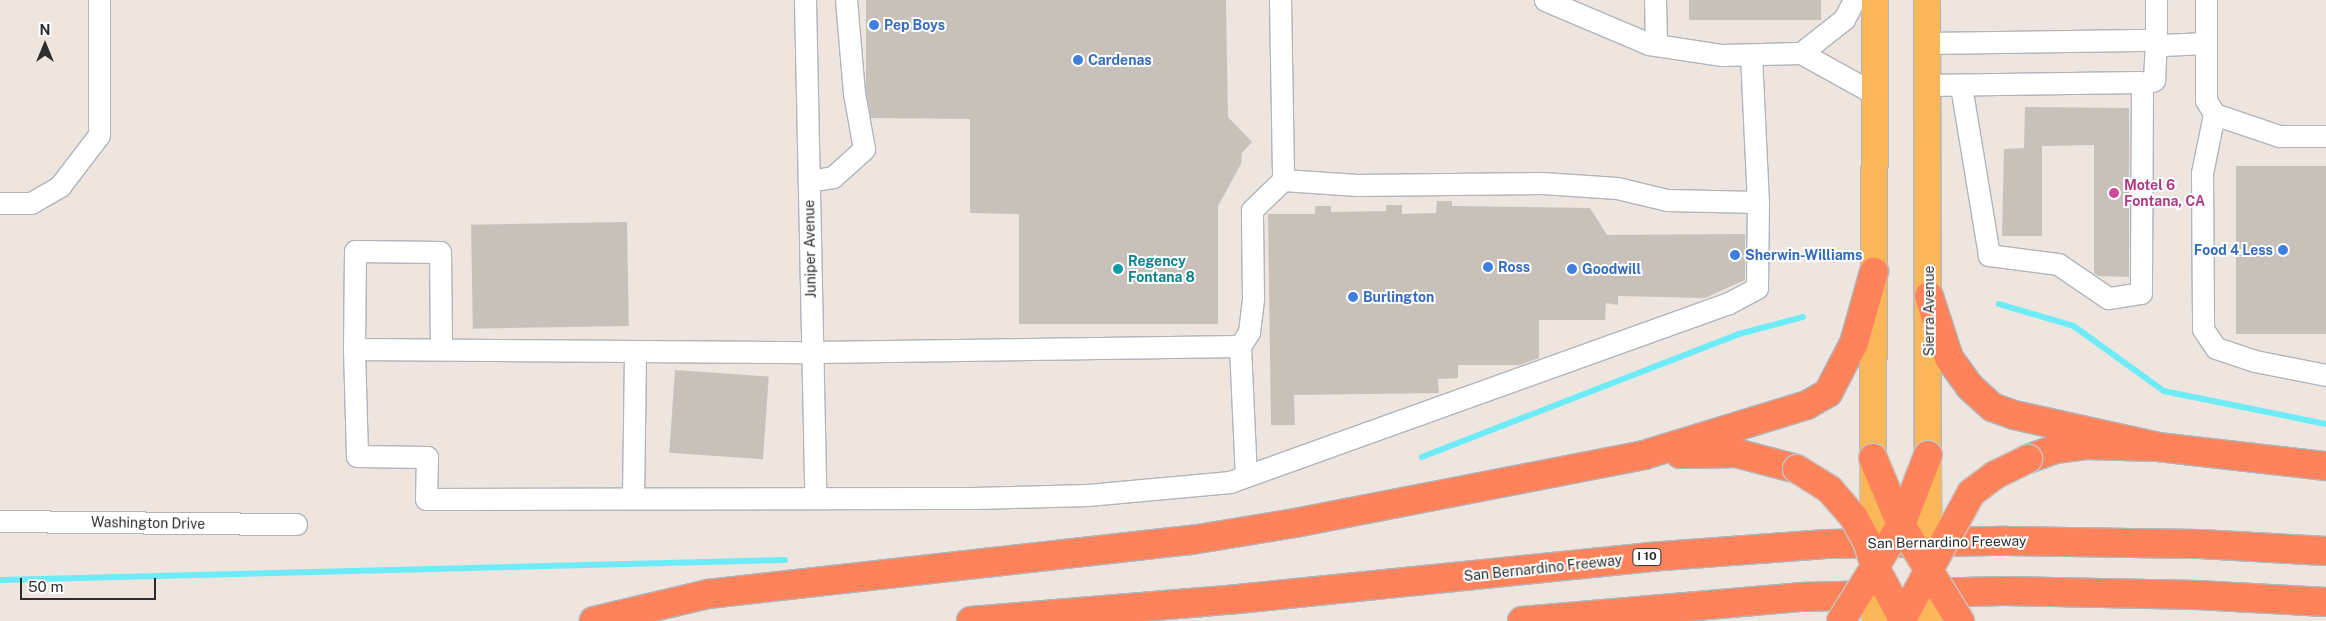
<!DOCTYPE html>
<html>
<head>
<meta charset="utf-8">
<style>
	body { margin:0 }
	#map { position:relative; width:2326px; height:621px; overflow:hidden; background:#efe5df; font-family:"Public Sans",sans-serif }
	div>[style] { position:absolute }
	.stream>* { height:5.5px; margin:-2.75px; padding:0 2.75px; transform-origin:2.75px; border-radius:2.75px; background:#6decf7 }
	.building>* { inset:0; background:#c8c1ba; transform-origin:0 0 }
	.roads { filter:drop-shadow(1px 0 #afb5bd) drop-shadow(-1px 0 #afb5bd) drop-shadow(0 1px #afb5bd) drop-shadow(0 -1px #afb5bd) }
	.minor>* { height:21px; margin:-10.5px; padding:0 10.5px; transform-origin:10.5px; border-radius:10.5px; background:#fff }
	.major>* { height:26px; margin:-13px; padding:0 13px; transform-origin:13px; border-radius:13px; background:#fab759 }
	.highway>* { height:28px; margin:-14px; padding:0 14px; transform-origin:14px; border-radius:14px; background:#ff835a }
	.bridges { filter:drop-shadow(1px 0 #c4c4c4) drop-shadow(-1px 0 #c4c4c4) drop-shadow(0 1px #c4c4c4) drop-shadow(0 -1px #c4c4c4) }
	.major-bridge>* { height:26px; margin:-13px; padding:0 13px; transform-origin:13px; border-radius:13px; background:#fab759 }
	.highway-bridge>* { height:28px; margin:-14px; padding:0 14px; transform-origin:14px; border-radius:14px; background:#ff835a }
	.dots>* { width:14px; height:14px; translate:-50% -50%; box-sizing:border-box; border:2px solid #fff; border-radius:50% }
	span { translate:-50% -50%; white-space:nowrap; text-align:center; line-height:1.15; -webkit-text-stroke:4px #fff; paint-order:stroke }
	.shield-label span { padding:1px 4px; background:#fff; border:1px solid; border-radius:4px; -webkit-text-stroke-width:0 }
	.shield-label { font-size:12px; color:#2d2d2d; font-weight:700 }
	.shop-label { font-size:14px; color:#366cbe; font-weight:700 }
	.left { translate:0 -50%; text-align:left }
	.right { translate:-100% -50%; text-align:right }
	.hotel-label { font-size:14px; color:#b23c85; font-weight:700 }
	.street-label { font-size:14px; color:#2d2d2d }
	.culture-label { font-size:14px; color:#0d838f; font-weight:700 }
	.north { position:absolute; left:20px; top:20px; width:50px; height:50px; -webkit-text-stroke:4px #fff; paint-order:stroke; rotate:0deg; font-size:14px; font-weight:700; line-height:20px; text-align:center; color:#2d2d2d }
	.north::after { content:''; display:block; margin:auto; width:18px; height:22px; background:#2d2d2d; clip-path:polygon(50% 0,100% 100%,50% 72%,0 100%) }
	.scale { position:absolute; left:20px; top:578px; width:136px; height:22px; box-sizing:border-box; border:2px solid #2d2d2d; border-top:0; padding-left:6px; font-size:15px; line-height:18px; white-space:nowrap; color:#2d2d2d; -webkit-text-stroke:4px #fff; paint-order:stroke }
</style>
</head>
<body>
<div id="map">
	<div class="stream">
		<div style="left:1999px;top:304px;width:78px;rotate:16.3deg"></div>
		<div style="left:2074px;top:326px;width:111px;rotate:35.8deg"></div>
		<div style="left:2164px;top:391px;width:165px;rotate:11.5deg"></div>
		<div style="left:1422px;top:457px;width:340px;rotate:-21.2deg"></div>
		<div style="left:1739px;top:334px;width:66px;rotate:-14.9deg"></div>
		<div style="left:0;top:580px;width:785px;rotate:-1.46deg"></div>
	</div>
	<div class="building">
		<div style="clip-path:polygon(866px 0,1226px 0,1228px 117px,1252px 142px,1242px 153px,1241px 164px,1218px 206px,1218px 324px,1019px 324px,1019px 214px,970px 213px,970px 119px,871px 118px,866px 90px)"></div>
		<div style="left:1689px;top:0;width:132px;height:20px"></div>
		<div style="clip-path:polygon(2025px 107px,2129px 108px,2129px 277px,2098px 276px,2094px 273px,2094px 145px,2042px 146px,2042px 236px,2002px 236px,2004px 149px,2024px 148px)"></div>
		<div style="left:2326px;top:166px;width:168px;height:90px;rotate:90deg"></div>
		<div style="clip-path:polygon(1437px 201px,1452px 201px,1452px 206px,1590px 208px,1607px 235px,1745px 234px,1745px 280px,1705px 298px,1618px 296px,1618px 305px,1606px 303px,1605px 320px,1539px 320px,1539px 358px,1519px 365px,1458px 365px,1458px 378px,1438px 379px,1439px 393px,1294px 395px,1295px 425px,1271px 425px,1268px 214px,1315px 214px,1315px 206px,1331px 206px,1331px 212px,1386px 211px,1386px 205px,1402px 205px,1402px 214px,1436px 213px)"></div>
		<div style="left:627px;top:222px;width:104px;height:156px;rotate:89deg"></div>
		<div style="left:675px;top:370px;width:94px;height:83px;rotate:4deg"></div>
	</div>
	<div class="roads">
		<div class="minor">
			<div style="left:805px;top:0;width:497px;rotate:88.8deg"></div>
			<div style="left:1280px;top:0;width:180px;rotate:89deg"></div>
			<div style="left:1283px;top:180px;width:74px;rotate:3.9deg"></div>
			<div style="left:1357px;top:185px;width:185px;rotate:-0.6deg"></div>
			<div style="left:1542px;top:183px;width:75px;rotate:3.8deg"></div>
			<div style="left:1617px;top:188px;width:51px;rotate:13.5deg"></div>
			<div style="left:1667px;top:200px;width:91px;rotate:1.3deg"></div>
			<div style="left:1758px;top:202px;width:86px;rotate:90.7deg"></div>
			<div style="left:1757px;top:288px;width:32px;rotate:152deg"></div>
			<div style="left:1729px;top:303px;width:530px;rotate:160.27deg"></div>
			<div style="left:1230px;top:482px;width:143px;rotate:174.8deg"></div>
			<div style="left:1088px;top:495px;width:114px;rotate:178.5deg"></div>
			<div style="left:974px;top:498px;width:548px;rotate:179.9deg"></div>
			<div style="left:426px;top:499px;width:42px;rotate:-88.6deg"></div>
			<div style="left:427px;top:457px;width:70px;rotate:-179.2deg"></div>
			<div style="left:357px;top:456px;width:107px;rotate:-91.6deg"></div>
			<div style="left:354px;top:349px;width:458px;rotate:0.4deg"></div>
			<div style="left:812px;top:352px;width:428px;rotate:-0.8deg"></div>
			<div style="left:1240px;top:346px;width:17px;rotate:-57deg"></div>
			<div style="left:1249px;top:332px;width:34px;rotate:-83deg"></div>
			<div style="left:1253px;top:298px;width:88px;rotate:-90.7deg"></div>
			<div style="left:1252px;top:210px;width:43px;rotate:-44.1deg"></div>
			<div style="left:1545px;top:0;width:113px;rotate:22.9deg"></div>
			<div style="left:1649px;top:44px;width:74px;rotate:8.6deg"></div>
			<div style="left:1722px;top:55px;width:79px;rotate:-1.5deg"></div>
			<div style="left:1801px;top:53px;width:85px;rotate:29deg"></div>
			<div style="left:1655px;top:0;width:45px;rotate:88.7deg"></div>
			<div style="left:2206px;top:0;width:100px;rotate:90deg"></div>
			<div style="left:2206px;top:100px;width:16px;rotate:60deg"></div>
			<div style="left:2214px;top:114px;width:69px;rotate:18.7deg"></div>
			<div style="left:2279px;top:136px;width:47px"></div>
			<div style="left:2156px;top:40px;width:8px;rotate:40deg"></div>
			<div style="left:2162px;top:45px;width:44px;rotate:-2.6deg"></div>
			<div style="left:1928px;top:43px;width:228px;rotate:-0.8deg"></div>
			<div style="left:2156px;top:40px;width:40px;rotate:-90deg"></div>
			<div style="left:1801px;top:53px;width:55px;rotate:-38.3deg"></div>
			<div style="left:1844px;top:19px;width:21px;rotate:-62deg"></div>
			<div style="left:1751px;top:55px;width:147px;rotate:87.3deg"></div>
			<div style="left:2142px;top:84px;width:13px;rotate:-18deg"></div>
			<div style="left:2154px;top:80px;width:40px;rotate:-87.1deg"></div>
			<div style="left:1928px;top:85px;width:212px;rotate:-0.8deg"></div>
			<div style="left:2140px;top:82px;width:3px;rotate:45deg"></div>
			<div style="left:2142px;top:84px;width:209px;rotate:90.3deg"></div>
			<div style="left:2141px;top:293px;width:33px;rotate:171deg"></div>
			<div style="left:2108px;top:298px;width:60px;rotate:-145.8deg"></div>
			<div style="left:2058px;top:264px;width:70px;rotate:-172.6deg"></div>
			<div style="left:1989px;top:255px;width:172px;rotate:-99.4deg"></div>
			<div style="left:2214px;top:114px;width:60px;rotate:101.5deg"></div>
			<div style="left:2202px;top:173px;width:156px;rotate:89.6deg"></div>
			<div style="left:2203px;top:329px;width:23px;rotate:56deg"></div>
			<div style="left:2216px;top:348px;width:41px;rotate:18.4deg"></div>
			<div style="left:2255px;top:361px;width:72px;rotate:11.2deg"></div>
			<div style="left:809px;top:181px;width:24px;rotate:-9deg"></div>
			<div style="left:833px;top:177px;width:42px;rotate:-42.1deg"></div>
			<div style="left:864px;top:149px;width:57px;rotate:-100.1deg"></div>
			<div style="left:854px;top:93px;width:93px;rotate:-94.9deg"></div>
			<div style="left:0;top:203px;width:31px"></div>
			<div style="left:31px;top:203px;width:34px;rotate:-30deg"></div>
			<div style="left:60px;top:186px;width:64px;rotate:-52.6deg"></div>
			<div style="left:99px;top:135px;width:135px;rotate:-90deg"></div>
			<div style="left:1240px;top:346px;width:130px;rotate:87.4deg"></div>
			<div style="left:354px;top:349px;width:98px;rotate:-89.4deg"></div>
			<div style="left:355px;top:251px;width:85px;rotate:0.7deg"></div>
			<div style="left:440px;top:252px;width:97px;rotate:89.4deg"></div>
			<div style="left:633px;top:498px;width:147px;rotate:-89.2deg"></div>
			<div style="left:0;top:521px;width:296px;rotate:0.6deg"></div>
		</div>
		<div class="major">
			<div style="left:1927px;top:0;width:455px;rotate:89.9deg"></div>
			<div style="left:1873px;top:458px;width:458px;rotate:-89.7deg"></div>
		</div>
		<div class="highway">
			<div style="left:1929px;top:296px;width:65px;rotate:72.1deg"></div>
			<div style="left:1949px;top:358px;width:36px;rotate:54deg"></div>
			<div style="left:1970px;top:387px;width:30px;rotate:42deg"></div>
			<div style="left:1992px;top:407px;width:23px;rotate:20deg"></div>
			<div style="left:2014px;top:415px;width:148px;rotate:12.5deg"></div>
			<div style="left:1680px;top:454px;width:56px;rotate:-1deg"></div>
			<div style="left:1736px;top:453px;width:63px;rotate:14.7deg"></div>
			<div style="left:2028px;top:459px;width:29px;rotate:-20deg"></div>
			<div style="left:2055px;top:449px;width:31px;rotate:-7deg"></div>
			<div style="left:2086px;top:445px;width:72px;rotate:1.6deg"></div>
			<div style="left:2158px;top:447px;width:169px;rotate:6.5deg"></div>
			<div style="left:1920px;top:593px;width:85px;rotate:-1.3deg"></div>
			<div style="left:2005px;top:591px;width:192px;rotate:1.2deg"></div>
			<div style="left:2197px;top:595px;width:129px;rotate:3.1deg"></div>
			<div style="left:594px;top:621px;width:117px;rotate:-13.3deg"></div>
			<div style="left:708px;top:594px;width:487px;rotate:-6.4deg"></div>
			<div style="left:1192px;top:540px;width:104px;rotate:-9.4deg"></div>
			<div style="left:1295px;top:523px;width:356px;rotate:-11deg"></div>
			<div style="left:1644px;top:455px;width:170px;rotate:-17.1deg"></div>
			<div style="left:1807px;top:405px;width:24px;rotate:-30deg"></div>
			<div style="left:1828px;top:393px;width:56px;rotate:-62.5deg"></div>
			<div style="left:1854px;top:343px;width:74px;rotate:-74.3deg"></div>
			<div style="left:971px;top:621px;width:258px;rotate:-4.7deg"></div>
			<div style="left:1228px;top:600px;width:423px;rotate:-5.8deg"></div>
			<div style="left:1649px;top:557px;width:178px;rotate:-4.2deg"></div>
			<div style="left:1827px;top:544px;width:180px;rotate:-1deg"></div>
			<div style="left:2007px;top:541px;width:193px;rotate:0.9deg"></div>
			<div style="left:2200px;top:544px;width:126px;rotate:3.2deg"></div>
			<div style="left:1522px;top:621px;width:279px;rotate:-4.9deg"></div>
			<div style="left:1800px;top:597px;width:77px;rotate:-1.5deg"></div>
		</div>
	</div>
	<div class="bridges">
		<div class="major-bridge">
			<div style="left:1928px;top:458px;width:163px;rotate:89.6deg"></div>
			<div style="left:1873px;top:461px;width:160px;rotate:89.3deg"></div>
		</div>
		<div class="highway-bridge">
			<div style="left:1873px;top:458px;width:73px;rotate:67.3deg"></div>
			<div style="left:1901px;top:525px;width:113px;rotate:58.4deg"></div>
			<div style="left:1797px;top:469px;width:39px;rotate:32deg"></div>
			<div style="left:1830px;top:490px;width:37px;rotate:49deg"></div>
			<div style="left:1854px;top:518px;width:26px;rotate:61deg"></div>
			<div style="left:1867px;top:541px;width:27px;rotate:73deg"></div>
			<div style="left:1875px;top:567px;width:61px;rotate:61.8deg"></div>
			<div style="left:1841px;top:621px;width:113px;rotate:-58deg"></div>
			<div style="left:1901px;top:525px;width:75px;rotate:-68.9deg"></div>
			<div style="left:1901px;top:621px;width:146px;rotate:-61.3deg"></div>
			<div style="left:1971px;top:493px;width:30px;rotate:-37deg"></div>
			<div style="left:1995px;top:475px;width:37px;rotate:-26deg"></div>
		</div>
	</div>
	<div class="dots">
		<div style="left:874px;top:25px;background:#3f7fe0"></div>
		<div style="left:1078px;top:60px;background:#3f7fe0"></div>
		<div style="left:2114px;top:193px;background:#d1479c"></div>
		<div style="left:2283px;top:250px;background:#3f7fe0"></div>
		<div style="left:1735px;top:255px;background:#3f7fe0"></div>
		<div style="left:1488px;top:267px;background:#3f7fe0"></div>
		<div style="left:1118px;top:269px;background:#0f9aa8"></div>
		<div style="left:1572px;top:269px;background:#3f7fe0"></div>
		<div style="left:1353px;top:297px;background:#3f7fe0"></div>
	</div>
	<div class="shield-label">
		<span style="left:1647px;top:557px">I 10</span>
	</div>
	<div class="shop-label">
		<span class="left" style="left:884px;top:25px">Pep Boys</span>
		<span class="left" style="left:1088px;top:60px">Cardenas</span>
		<span class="right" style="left:2273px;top:250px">Food 4 Less</span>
		<span class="left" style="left:1745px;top:255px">Sherwin-Williams</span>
		<span class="left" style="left:1498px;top:267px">Ross</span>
		<span class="left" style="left:1582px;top:269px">Goodwill</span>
		<span class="left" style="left:1363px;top:297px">Burlington</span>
	</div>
	<div class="hotel-label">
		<span class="left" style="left:2124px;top:193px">Motel 6<br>Fontana, CA</span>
	</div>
	<div class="street-label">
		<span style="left:810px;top:249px;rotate:-91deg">Juniper Avenue</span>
		<span style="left:1929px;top:311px;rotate:-90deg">Sierra Avenue</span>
		<span style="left:148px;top:523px;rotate:1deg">Washington Drive</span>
		<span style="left:1947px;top:542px;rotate:-1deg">San Bernardino Freeway</span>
		<span style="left:1543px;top:568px;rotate:-6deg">San Bernardino Freeway</span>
	</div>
	<div class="culture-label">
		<span class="left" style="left:1128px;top:269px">Regency<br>Fontana 8</span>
	</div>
	<div class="north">N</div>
	<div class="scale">50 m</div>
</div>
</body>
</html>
